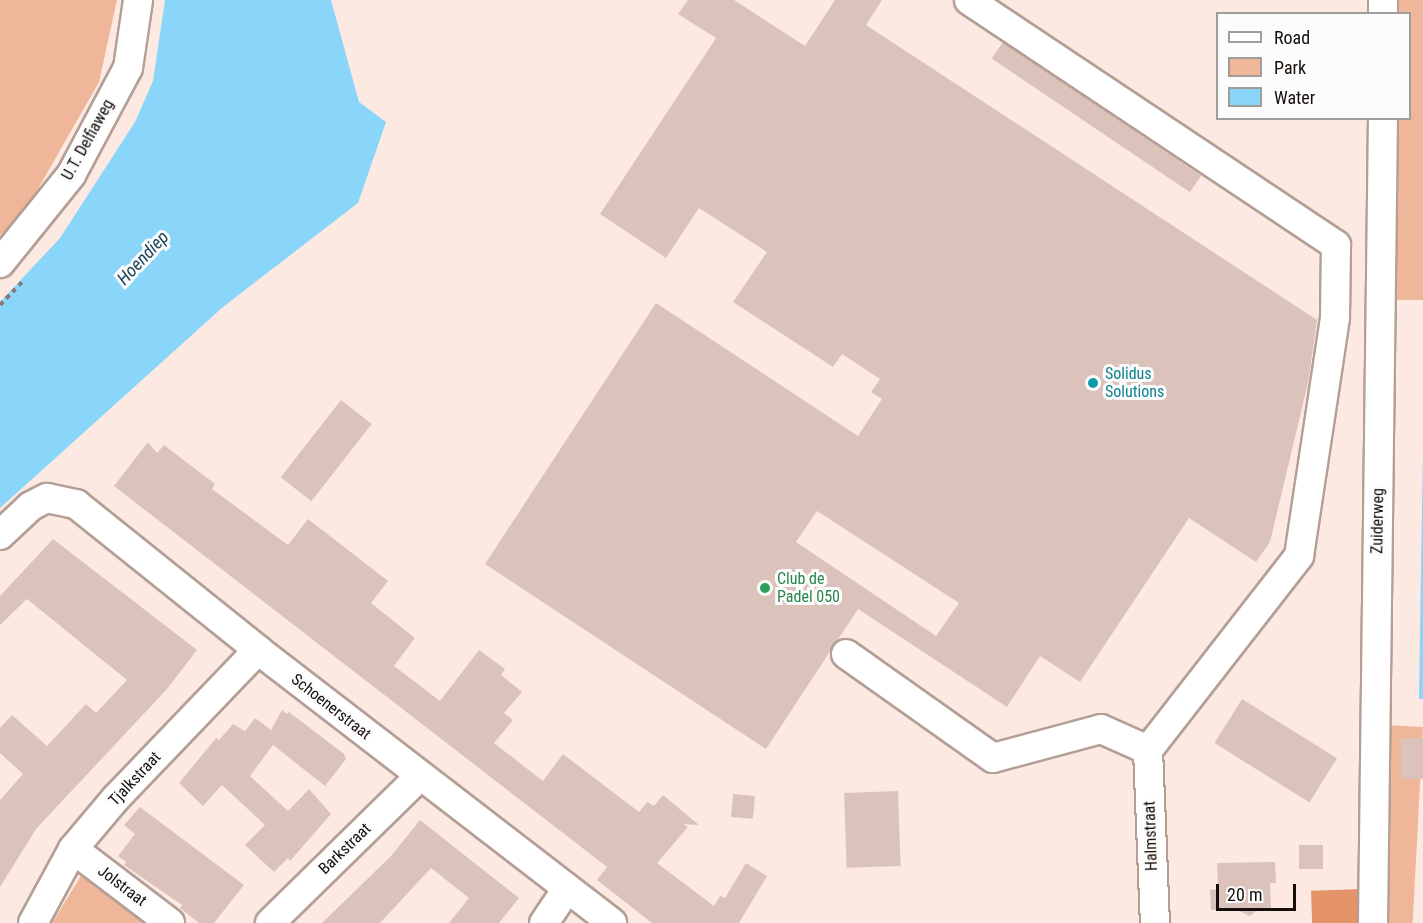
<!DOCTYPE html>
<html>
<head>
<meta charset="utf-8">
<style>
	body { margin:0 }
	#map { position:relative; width:1423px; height:923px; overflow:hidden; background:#fceae2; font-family:"Roboto Condensed",sans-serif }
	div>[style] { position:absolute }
	.green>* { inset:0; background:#efb699; transform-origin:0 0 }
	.forest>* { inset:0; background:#e5946a; transform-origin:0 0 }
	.water>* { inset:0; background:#8ad5fa }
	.building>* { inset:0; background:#dbc3bc; transform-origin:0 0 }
	.path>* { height:4px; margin-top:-2px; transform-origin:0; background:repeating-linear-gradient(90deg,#887b75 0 4.5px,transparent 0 9px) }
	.roads { filter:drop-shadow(2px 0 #b49f95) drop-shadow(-2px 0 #b49f95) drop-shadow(0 2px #b49f95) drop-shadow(0 -2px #b49f95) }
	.minor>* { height:28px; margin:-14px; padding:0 14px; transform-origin:14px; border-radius:14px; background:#fff }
	.dots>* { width:16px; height:16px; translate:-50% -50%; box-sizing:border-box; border:3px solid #fcfcfc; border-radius:50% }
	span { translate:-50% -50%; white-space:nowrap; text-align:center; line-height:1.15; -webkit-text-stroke:6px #fcfcfc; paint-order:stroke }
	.street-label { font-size:16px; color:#150e0a }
	.culture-label { font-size:16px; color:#0d838f }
	.left { translate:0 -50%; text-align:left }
	.leisure-label { font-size:16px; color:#27864d }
	.water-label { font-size:18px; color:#1a4558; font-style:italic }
	.legend { position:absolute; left:1216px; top:12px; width:195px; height:108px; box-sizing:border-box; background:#fcfcfc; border:2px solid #a09d9b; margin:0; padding:8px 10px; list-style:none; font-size:18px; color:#150e0a }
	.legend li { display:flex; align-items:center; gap:12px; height:30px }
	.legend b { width:30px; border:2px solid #a09d9b }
	.scale { position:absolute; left:1216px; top:884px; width:80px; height:27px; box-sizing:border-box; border:3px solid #150e0a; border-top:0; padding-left:8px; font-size:18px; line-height:21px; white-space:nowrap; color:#150e0a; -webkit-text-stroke:4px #fcfcfc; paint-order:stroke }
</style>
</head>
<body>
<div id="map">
	<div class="green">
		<div style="clip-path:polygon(0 0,117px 0,99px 82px,22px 217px,0 235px)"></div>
		<div style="clip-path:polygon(1393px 0,1423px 0,1423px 300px,1389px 300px,1392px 119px,1410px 118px,1410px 14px,1393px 13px)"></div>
		<div style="left:1386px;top:725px;width:37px;height:198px;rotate:3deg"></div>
		<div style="clip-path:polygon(87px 866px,159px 923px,52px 923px)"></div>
	</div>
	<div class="forest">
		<div style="left:1362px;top:889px;width:34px;height:51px;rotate:88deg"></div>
	</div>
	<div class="water">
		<div style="clip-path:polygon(165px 0,331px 0,359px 102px,386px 122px,358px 203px,223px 307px,0 508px,0 302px,60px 238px,135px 122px,153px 81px)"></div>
		<div style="clip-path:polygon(1423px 451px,1423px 699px,1419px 699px,1421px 568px)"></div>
	</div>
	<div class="building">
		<div style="clip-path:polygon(evenodd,688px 0,734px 0,805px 46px,835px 0,882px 0,866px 25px,1317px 320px,1308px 383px,1270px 542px,1256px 562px,1189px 518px,1080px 682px,1040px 656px,1007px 707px,858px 609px,766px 749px,485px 564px,656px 303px,858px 436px,882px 399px,871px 392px,880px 379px,842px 354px,833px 367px,733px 302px,767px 252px,699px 208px,666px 258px,600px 214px,716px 38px,678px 14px,688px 0,817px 511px,959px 603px,936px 636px,796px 542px,817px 511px)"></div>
		<div style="left:1003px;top:42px;width:239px;height:20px;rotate:34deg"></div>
		<div style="left:341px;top:400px;width:39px;height:98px;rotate:38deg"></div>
		<div style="clip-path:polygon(148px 442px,157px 453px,164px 445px,215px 484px,212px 489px,288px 545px,308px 519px,388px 581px,371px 603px,415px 638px,394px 666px,440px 701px,479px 650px,505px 669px,501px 675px,522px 692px,504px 713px,513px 720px,494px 743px,543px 781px,563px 754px,639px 812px,647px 802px,654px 806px,663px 795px,699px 825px,683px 824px,688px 827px,657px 863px,714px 906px,720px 896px,725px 898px,746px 863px,767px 876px,739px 923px,652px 923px,597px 880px,607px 867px,114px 486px)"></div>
		<div style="clip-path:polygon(53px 539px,197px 650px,167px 689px,36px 829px,0 887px,0 800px,23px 774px,0 753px,0 728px,12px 715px,47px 746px,86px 704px,96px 713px,127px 680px,27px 599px,0 625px,0 596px)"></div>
		<div style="left:1242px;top:699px;width:112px;height:52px;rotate:32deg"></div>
		<div style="clip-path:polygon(282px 710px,287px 714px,289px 712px,344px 754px,346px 759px,325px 786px,273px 745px,250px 776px,288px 811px,309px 789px,331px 814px,290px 861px,288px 858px,274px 872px,245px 845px,265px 825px,222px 785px,203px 806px,179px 783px,216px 738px,219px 740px,233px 724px,245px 731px,255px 718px,271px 730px)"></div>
		<div style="left:1401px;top:738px;width:22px;height:41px"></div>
		<div style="left:898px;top:791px;width:75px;height:54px;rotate:88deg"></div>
		<div style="left:733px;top:794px;width:22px;height:23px;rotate:5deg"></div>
		<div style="clip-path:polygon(140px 807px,244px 885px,214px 923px,199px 923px,180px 908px,182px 905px,124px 865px,126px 862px,118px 856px,135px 834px,124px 825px)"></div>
		<div style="clip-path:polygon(420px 820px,519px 898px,499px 923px,449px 923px,469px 898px,431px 868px,380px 923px,322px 923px,391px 856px)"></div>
		<div style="left:1323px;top:845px;width:24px;height:24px;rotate:90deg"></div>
		<div style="clip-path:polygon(1275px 862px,1276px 883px,1270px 883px,1271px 908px,1258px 909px,1250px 916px,1235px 909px,1211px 910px,1210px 890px,1218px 889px,1217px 863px)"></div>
	</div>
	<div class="path">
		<div style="left:0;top:305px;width:32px;rotate:-46deg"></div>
	</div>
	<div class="roads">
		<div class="minor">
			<div style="left:1383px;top:0;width:14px;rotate:90deg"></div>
			<div style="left:0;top:263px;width:113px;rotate:-51.1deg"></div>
			<div style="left:71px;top:175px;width:121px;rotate:-62deg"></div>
			<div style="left:128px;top:68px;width:69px;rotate:-81.6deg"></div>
			<div style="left:0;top:535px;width:42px;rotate:-43.1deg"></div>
			<div style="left:31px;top:506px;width:18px;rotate:-27deg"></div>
			<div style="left:47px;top:498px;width:30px;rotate:12deg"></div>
			<div style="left:76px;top:504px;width:233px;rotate:38.7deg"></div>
			<div style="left:258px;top:650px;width:447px;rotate:37.6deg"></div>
			<div style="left:846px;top:654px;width:180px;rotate:35.3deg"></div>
			<div style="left:993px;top:758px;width:112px;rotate:-15deg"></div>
			<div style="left:1101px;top:729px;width:51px;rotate:24.1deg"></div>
			<div style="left:1148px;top:750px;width:246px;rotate:-52.1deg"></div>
			<div style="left:1299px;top:556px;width:242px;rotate:-81.4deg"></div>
			<div style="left:1335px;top:317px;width:72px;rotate:-89.2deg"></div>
			<div style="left:1336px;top:245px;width:441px;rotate:-146.3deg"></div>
			<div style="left:1148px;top:750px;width:173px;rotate:87.7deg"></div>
			<div style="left:73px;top:849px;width:122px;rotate:37.3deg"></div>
			<div style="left:33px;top:923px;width:84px;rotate:-61.6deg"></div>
			<div style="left:73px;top:849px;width:67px;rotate:-49.9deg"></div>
			<div style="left:116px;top:798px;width:205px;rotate:-46.2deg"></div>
			<div style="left:270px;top:923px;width:210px;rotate:-44.4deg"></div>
			<div style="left:544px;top:923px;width:40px;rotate:-56deg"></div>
			<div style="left:1373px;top:923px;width:805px;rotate:-89.29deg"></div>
		</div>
	</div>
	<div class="dots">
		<div style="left:1093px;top:383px;background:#0f9aa8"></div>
		<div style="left:765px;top:588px;background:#2e9e5b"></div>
	</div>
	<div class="street-label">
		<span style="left:88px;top:140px;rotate:-61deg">U.T. Delfiaweg</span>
		<span style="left:1378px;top:521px;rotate:-89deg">Zuiderweg</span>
		<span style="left:331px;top:707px;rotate:38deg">Schoenerstraat</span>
		<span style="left:135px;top:779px;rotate:-47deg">Tjalkstraat</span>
		<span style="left:1151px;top:836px;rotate:-92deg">Halmstraat</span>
		<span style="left:345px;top:849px;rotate:-44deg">Barkstraat</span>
		<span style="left:122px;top:886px;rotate:37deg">Jolstraat</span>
	</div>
	<div class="culture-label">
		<span class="left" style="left:1105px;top:383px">Solidus<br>Solutions</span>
	</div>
	<div class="leisure-label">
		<span class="left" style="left:777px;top:588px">Club de<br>Padel 050</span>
	</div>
	<div class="water-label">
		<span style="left:143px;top:258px;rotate:-47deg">Hoendiep</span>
	</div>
	<ul class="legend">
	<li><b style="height:8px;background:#fff"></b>Road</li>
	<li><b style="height:16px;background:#efb699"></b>Park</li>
	<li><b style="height:16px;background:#8ad5fa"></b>Water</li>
	</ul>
	<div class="scale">20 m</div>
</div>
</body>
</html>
